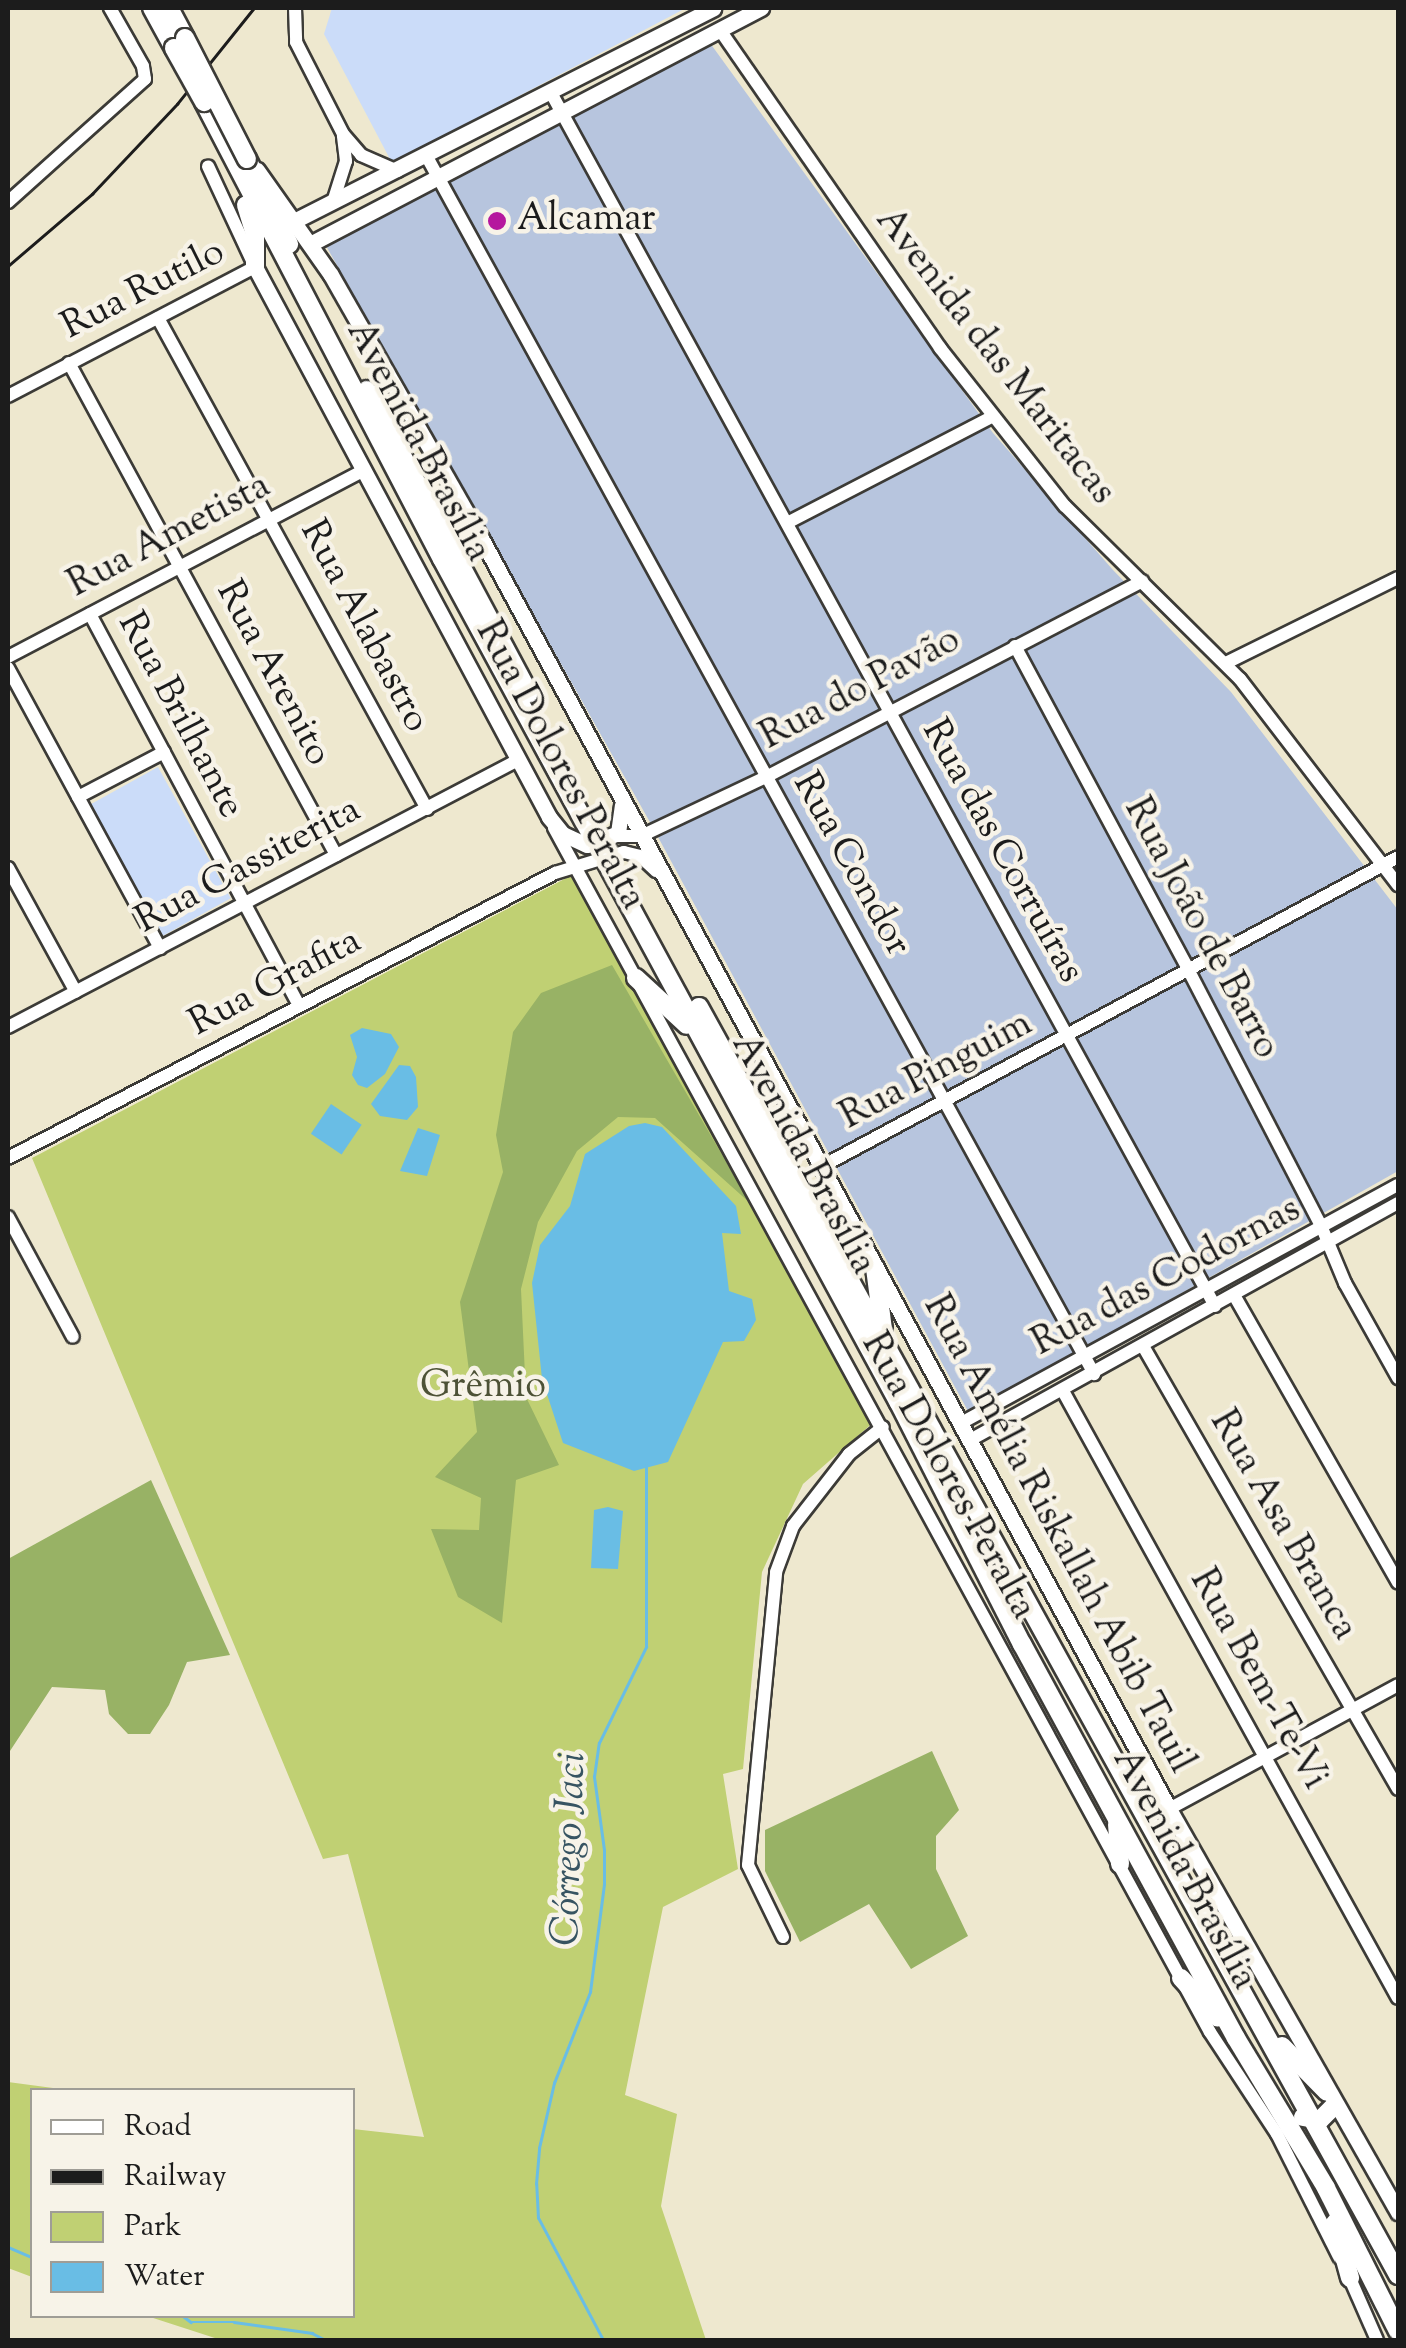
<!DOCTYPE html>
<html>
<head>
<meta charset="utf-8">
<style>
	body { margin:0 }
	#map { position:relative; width:1406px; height:2348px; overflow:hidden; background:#eee8cf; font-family:"Sorts Mill Goudy",serif }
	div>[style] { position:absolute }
	.built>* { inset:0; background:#cbdcf9; transform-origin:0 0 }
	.industrial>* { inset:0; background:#b7c5de }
	.green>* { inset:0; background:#c0d073 }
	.forest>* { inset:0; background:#98b265 }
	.water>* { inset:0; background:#69bde5; transform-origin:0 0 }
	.stream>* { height:2.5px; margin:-1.25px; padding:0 1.25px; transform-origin:1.25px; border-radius:1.25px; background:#69bde5 }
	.roads { filter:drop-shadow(2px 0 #3c3b37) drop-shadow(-2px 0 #3c3b37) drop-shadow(0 2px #3c3b37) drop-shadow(0 -2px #3c3b37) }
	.minor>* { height:12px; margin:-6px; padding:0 6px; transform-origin:6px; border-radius:6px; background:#fff }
	.major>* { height:15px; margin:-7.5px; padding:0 7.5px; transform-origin:7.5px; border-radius:7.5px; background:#fff }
	.highway>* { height:18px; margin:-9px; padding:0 9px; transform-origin:9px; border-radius:9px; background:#fff }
	.rail>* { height:2.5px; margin:-1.25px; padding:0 1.25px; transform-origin:1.25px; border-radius:1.25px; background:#1c1c1c }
	.bridges { filter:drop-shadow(2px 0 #3c3b37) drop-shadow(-2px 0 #3c3b37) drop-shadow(0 2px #3c3b37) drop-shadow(0 -2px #3c3b37) }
	.highway-bridge>* { height:18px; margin:-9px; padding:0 9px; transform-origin:9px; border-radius:9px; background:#fff }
	.dots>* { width:28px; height:28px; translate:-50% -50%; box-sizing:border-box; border:5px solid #f7f3e8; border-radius:50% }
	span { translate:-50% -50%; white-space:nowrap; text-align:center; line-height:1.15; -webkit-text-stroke:9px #f7f3e8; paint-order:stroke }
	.poi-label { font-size:38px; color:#1c1c1c }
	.left { translate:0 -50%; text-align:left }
	.street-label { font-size:38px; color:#1c1c1c }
	.park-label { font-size:38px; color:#4d5236 }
	.water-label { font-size:40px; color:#375462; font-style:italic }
	.frame { position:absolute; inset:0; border:10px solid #1c1c1c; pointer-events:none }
	.legend { position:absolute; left:30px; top:2088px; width:325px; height:230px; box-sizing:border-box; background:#f7f3e8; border:2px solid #9f9d96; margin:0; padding:12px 18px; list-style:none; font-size:30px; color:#1c1c1c }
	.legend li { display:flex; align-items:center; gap:20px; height:50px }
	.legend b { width:50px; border:2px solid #9f9d96 }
</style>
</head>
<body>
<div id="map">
	<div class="built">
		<div style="clip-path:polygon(332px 8px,686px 8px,392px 163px,324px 34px)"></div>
		<div style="left:158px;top:767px;width:150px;height:80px;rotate:61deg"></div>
	</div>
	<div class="industrial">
		<div style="clip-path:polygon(710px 43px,993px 433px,1113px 570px,1231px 692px,1398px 910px,1398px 1171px,969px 1413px,651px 824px,325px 244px)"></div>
	</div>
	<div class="green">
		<div style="clip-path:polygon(574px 874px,876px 1420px,803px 1484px,762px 1572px,743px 1769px,723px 1774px,738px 1869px,663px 1907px,625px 2095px,677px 2114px,661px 2206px,706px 2340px,221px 2340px,147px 2316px,352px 2316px,353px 2129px,424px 2137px,348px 1854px,323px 1859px,32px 1158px)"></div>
		<div style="clip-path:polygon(8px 2082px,68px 2090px,32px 2090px,32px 2277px,8px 2268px)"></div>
	</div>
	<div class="forest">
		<div style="clip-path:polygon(612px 965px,750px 1203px,655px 1118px,618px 1117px,577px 1151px,538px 1222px,521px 1289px,526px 1397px,559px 1465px,516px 1480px,502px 1623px,458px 1597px,431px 1529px,479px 1530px,481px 1498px,435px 1477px,477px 1432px,460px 1302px,503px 1172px,496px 1135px,513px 1032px,541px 993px)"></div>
		<div style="clip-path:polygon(151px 1480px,230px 1655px,187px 1662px,169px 1705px,150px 1734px,128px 1734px,109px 1714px,105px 1690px,52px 1687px,8px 1754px,8px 1559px)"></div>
		<div style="clip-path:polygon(932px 1751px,959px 1810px,936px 1836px,936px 1869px,968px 1936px,911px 1969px,869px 1904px,800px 1942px,765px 1871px,765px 1830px)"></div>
	</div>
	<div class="water">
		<div style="clip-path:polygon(362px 1028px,391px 1034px,399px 1047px,385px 1074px,367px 1088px,358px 1085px,352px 1075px,357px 1057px,350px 1035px)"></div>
		<div style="clip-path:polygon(399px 1065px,410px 1066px,416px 1077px,418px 1107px,407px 1120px,380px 1116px,371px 1104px)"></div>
		<div style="left:331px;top:1104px;width:37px;height:36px;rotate:34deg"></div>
		<div style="clip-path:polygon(645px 1123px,662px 1127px,736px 1206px,741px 1234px,722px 1233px,729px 1291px,752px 1299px,756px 1320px,744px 1341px,723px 1342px,668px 1462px,634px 1471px,563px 1443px,542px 1379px,532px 1283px,540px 1245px,570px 1206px,585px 1154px,629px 1126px)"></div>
		<div style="clip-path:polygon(418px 1128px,440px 1135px,427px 1176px,400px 1171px)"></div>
		<div style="clip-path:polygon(608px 1507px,623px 1511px,618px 1569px,591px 1568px,594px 1510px)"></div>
	</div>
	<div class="stream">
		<div style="left:8px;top:2247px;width:26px;rotate:23deg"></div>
		<div style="left:183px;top:2316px;width:10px;rotate:37deg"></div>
		<div style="left:191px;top:2322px;width:43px"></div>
		<div style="left:234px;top:2322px;width:79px;rotate:8deg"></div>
		<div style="left:312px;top:2333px;width:16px;rotate:27deg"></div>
		<div style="left:603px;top:2340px;width:138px;rotate:-118deg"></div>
		<div style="left:538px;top:2218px;width:34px;rotate:-93deg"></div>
		<div style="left:536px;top:2184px;width:36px;rotate:-85deg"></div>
		<div style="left:539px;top:2148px;width:67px;rotate:-77deg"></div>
		<div style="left:554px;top:2083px;width:98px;rotate:-68.4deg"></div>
		<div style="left:590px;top:1992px;width:109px;rotate:-82.6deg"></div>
		<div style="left:604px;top:1884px;width:34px;rotate:-90deg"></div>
		<div style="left:604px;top:1850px;width:74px;rotate:-97.8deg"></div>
		<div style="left:594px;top:1777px;width:34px;rotate:-82deg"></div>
		<div style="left:599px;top:1743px;width:107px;rotate:-63.9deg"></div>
		<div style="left:646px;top:1647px;width:181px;rotate:-90deg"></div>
	</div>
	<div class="roads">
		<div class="minor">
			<div style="left:295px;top:8px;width:34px;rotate:88deg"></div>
			<div style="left:296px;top:42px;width:103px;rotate:62.9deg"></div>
			<div style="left:343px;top:134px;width:28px;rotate:49deg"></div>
			<div style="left:361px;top:155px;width:40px;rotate:23.4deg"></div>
			<div style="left:720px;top:30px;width:387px;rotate:55.3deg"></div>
			<div style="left:940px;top:348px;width:201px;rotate:51.7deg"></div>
			<div style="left:1065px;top:506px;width:246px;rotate:44.7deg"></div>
			<div style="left:1240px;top:679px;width:260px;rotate:52.5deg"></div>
			<div style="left:550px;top:91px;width:1385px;rotate:61.31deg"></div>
			<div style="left:427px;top:157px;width:1388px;rotate:61.27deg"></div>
			<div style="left:8px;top:202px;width:184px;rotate:-41.9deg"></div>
			<div style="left:145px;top:79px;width:13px;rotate:-99deg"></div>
			<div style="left:143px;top:66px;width:67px;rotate:-119.6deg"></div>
			<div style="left:333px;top:202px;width:43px;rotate:-72.4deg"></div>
			<div style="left:346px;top:161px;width:25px;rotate:-97deg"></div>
			<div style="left:158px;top:318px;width:560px;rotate:61.28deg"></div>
			<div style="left:69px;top:363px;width:560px;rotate:61.51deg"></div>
			<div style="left:8px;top:396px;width:279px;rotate:-27.6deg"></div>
			<div style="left:255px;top:267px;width:111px;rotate:-115deg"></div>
			<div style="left:787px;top:523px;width:232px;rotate:-27.4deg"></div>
			<div style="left:90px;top:614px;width:444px;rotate:61.9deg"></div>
			<div style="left:1015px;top:646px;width:369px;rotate:61.8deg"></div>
			<div style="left:1189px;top:971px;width:289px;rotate:62.6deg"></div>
			<div style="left:1322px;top:1228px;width:60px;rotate:67.3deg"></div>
			<div style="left:1345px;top:1283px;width:109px;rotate:60.8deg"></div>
			<div style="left:8px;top:657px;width:400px;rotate:-27.7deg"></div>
			<div style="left:1226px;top:663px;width:192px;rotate:-26.3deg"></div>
			<div style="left:8px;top:668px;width:319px;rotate:61.5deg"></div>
			<div style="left:78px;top:797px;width:97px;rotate:-27.6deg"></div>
			<div style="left:554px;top:828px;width:1371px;rotate:61.42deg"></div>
			<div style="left:1210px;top:2032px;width:122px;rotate:56.7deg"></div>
			<div style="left:1277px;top:2134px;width:138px;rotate:63.2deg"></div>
			<div style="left:615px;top:836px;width:26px"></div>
			<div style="left:641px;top:836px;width:140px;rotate:-25.3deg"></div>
			<div style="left:768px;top:776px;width:422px;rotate:-27.5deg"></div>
			<div style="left:8px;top:868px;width:141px;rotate:61.3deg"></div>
			<div style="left:8px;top:1027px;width:576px;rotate:-27.63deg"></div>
			<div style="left:8px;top:1158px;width:617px;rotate:-27.52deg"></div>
			<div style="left:555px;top:873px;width:72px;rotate:-16.9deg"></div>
			<div style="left:624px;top:852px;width:16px;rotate:14deg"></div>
			<div style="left:640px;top:856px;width:22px;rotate:43deg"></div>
			<div style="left:819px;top:1168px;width:657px;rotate:-28.24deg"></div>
			<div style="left:8px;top:1217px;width:136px;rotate:61.6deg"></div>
			<div style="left:1234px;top:1295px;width:331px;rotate:60.3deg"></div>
			<div style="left:1143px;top:1346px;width:511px;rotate:60.07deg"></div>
			<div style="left:1063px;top:1391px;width:693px;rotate:61.11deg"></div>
			<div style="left:963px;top:1422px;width:495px;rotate:-28.6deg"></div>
			<div style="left:972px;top:1439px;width:487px;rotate:-29deg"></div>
			<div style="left:1169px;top:1809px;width:260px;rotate:-28.4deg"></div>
			<div style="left:783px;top:1937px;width:80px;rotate:-115.9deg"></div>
			<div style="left:748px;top:1865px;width:294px;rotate:-84.5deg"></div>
			<div style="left:776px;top:1572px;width:49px;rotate:-69.7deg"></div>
			<div style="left:793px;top:1526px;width:91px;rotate:-52.1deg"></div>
			<div style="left:849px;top:1454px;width:43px;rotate:-38.5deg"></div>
			<div style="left:1348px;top:2274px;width:72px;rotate:66.3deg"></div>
		</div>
		<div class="major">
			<div style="left:257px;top:170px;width:128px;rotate:54.8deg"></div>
			<div style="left:331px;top:275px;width:303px;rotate:60.3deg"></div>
			<div style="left:481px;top:538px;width:1445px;rotate:61.57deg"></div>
			<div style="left:1169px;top:1809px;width:464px;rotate:60.4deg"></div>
			<div style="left:296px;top:220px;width:468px;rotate:-26.9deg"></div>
			<div style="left:312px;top:243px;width:507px;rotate:-27.63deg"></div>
			<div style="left:255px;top:267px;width:624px;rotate:61.87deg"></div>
			<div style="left:549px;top:817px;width:22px;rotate:51deg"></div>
			<div style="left:563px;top:834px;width:26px;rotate:25deg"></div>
			<div style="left:587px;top:845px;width:33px;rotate:-21deg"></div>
			<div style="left:618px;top:833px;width:28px;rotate:-82deg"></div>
		</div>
		<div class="highway">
			<div style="left:152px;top:8px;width:46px;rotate:61.2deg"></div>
			<div style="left:169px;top:8px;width:34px;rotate:62deg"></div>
			<div style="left:204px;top:102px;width:515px;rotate:62.49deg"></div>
			<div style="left:442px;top:559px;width:960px;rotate:61.57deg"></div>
			<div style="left:899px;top:1403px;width:271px;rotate:63deg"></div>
			<div style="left:1022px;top:1644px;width:448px;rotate:61.5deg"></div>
			<div style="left:1236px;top:2038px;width:175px;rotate:59deg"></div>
			<div style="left:1326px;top:2188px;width:160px;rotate:63.3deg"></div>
			<div style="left:247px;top:159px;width:95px;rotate:63.7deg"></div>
			<div style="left:246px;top:205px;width:31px;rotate:73deg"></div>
			<div style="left:255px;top:235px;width:32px;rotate:90deg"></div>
			<div style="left:367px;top:390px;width:344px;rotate:61.9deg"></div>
			<div style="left:636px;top:978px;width:69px;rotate:42.7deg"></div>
			<div style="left:699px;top:1007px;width:1448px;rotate:61.13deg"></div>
			<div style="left:875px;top:1268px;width:63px;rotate:82.6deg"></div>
			<div style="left:1117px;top:1824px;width:40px;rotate:85.7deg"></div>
			<div style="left:1181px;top:1978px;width:54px;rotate:47.2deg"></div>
			<div style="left:1282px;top:2046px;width:64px;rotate:45.6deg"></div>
			<div style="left:1303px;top:2117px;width:17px;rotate:10deg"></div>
			<div style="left:1320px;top:2120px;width:21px;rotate:-45deg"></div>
			<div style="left:1335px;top:2223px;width:57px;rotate:74.7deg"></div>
		</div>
	</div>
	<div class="rail">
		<div style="left:8px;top:266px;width:111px;rotate:-40.6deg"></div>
		<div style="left:92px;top:194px;width:124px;rotate:-46.6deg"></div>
		<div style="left:177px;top:104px;width:123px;rotate:-51.3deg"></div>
	</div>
	<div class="bridges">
		<div class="highway-bridge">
			<div style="left:185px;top:38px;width:136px;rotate:62.9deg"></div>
			<div style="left:174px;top:48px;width:62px;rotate:60.9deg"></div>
		</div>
	</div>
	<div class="dots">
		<div style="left:497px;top:221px;background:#b5179e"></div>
	</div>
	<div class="poi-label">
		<span class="left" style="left:517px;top:221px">Alcamar</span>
	</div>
	<div class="street-label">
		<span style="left:144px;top:291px;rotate:-27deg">Rua Rutilo</span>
		<span style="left:994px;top:357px;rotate:52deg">Avenida das Maritacas</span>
		<span style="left:417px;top:442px;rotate:62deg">Avenida Brasília</span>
		<span style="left:170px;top:537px;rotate:-28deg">Rua Ametista</span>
		<span style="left:363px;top:627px;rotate:62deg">Rua Alabastro</span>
		<span style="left:272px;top:674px;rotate:62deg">Rua Arenito</span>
		<span style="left:861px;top:690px;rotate:-28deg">Rua do Pavão</span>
		<span style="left:179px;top:716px;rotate:62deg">Rua Brilhante</span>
		<span style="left:559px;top:766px;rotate:62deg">Rua Dolores Peralta</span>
		<span style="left:1001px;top:852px;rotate:61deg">Rua das Corruíras</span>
		<span style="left:850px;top:865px;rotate:61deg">Rua Condor</span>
		<span style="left:249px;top:867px;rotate:-28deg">Rua Cassiterita</span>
		<span style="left:1200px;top:929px;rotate:62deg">Rua João de Barro</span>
		<span style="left:276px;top:984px;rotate:-28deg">Rua Grafita</span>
		<span style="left:937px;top:1072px;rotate:-28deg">Rua Pinguim</span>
		<span style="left:802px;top:1155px;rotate:62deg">Avenida Brasília</span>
		<span style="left:1167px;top:1278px;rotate:-28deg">Rua das Codornas</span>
		<span style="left:947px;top:1477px;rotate:61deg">Rua Dolores Peralta</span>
		<span style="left:1282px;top:1526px;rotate:60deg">Rua Asa Branca</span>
		<span style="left:1057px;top:1535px;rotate:62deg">Rua Amélia Riskallah Abib Tauil</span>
		<span style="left:1257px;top:1680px;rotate:61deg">Rua Bem-Te-Vi</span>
		<span style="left:1183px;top:1870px;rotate:62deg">Avenida Brasília</span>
	</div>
	<div class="park-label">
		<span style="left:483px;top:1388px">Grêmio</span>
	</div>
	<div class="water-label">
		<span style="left:571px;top:1849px;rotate:-88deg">Córrego Jaci</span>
	</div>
	<div class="frame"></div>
	<ul class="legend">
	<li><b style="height:12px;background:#fff"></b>Road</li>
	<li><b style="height:12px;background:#1c1c1c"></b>Railway</li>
	<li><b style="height:28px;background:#c0d073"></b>Park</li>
	<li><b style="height:28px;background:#69bde5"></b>Water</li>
	</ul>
</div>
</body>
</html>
